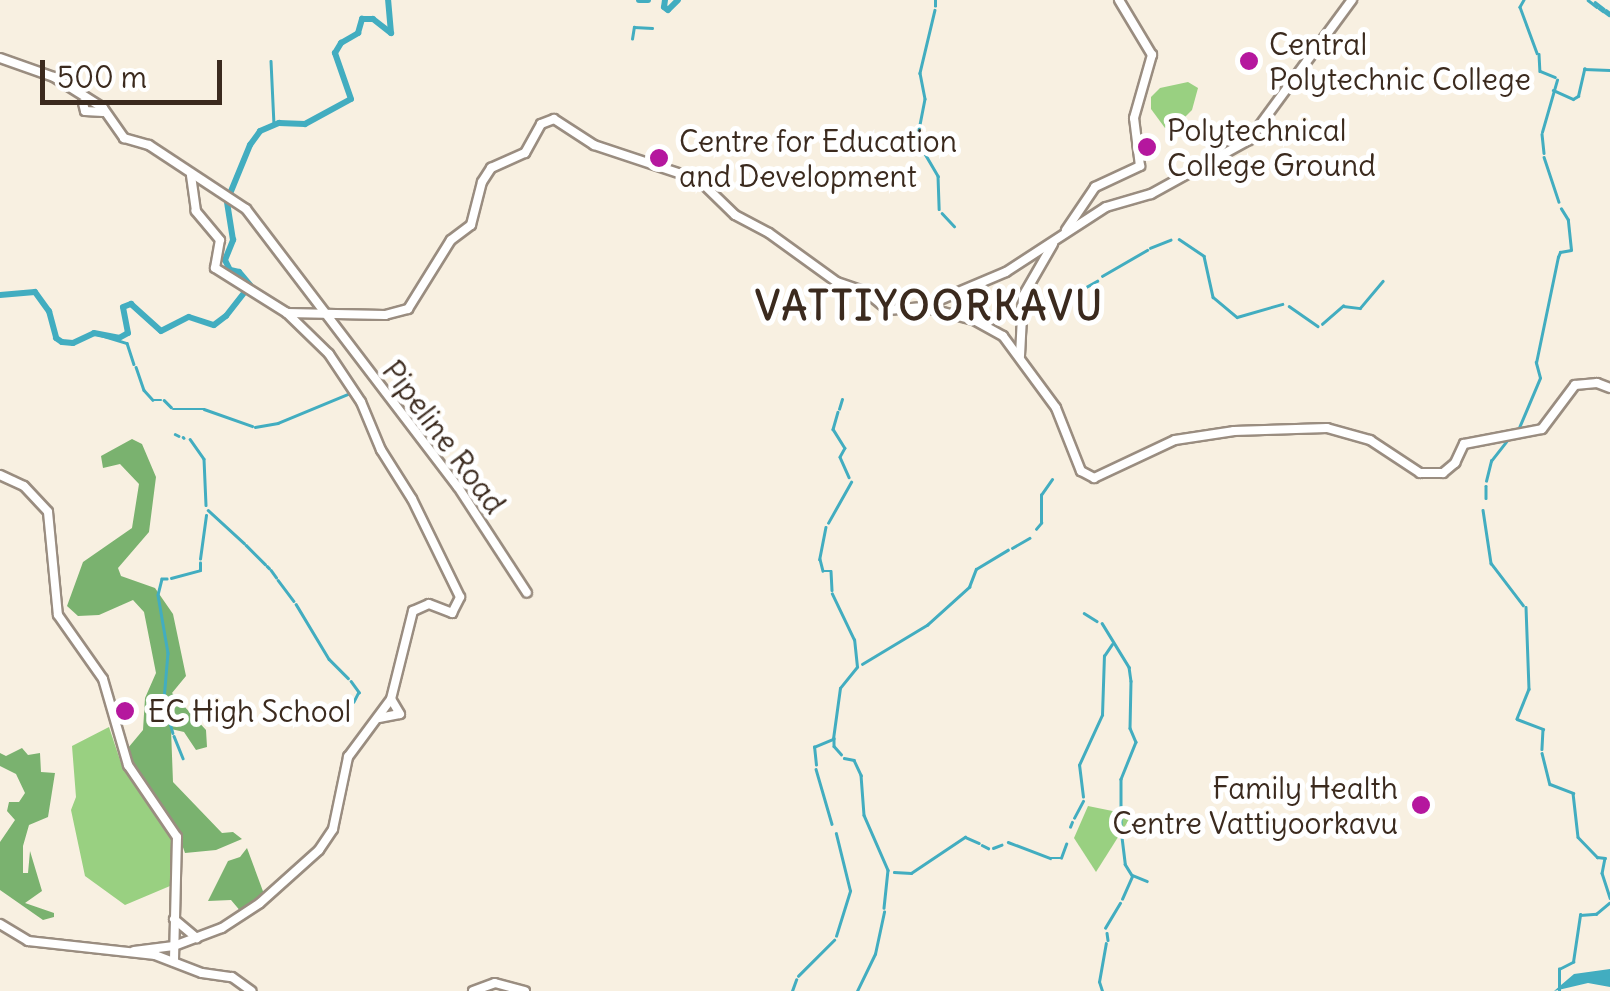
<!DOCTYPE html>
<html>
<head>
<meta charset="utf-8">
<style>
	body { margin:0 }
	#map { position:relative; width:1610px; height:991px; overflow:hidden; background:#f8f0e1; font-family:Delius,sans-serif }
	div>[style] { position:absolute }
	.green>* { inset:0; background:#99d081 }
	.forest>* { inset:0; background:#7ab26f }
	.water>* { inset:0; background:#42adc0 }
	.stream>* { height:2.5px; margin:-1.25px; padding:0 1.25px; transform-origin:1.25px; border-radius:1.25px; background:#42adc0 }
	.river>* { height:6px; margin:-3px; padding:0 3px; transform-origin:3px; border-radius:3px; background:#42adc0 }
	.roads { filter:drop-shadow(2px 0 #9a8d80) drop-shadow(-2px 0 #9a8d80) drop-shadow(0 2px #9a8d80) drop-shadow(0 -2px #9a8d80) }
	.secondary>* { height:8px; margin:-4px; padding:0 4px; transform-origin:4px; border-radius:4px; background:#fff }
	.dots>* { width:28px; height:28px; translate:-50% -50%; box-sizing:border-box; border:5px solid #fff; border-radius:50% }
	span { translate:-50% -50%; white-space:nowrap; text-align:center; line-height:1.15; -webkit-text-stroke:10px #fff; paint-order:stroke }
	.poi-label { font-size:30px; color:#3b2a1e }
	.left { translate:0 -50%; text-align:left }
	.right { translate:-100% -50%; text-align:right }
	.street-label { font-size:30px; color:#3b2a1e }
	.district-label { font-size:40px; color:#3b2a1e; font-weight:700; letter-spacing:2.5px }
	.scale { position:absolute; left:40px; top:60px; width:182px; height:45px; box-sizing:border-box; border:5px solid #3b2a1e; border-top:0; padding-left:12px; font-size:30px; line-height:35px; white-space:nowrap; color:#3b2a1e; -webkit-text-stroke:8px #fff; paint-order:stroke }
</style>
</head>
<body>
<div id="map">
	<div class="green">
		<div style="clip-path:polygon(1188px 82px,1198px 88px,1192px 110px,1175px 127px,1165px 128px,1151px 109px,1151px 97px,1160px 88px)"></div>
		<div style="clip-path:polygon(109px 727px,122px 766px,172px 838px,175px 851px,170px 886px,125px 905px,85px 876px,71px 810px,76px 797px,72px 746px)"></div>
		<div style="clip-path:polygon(1088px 806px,1132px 815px,1096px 872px,1074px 838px)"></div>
	</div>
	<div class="forest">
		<div style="clip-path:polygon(132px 439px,142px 444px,156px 477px,149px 532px,118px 568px,121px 576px,155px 588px,173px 614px,186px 676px,172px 693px,206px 730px,207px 747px,196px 750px,184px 732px,171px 729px,173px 782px,222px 833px,233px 832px,242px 839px,216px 850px,185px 853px,179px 836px,134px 769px,128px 748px,143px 730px,145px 698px,156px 673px,144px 612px,133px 600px,99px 615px,78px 616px,67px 606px,83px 562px,132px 528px,139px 484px,120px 464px,103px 468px,101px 456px)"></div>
		<div style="clip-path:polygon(22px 748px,28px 755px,40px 753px,41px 772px,55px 773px,48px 817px,29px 825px,23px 846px,23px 873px,28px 873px,30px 851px,42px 891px,25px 903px,54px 913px,54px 917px,43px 920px,0 890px,0 842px,15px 820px,7px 811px,9px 802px,19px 802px,25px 793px,16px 774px,0 766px,0 753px,6px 756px)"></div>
		<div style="clip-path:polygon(247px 848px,264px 894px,242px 913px,231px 900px,208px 901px,228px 861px,240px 857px)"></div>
	</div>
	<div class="water">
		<div style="clip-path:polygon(1610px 969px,1610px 987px,1588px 983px,1554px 991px,1574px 974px)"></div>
	</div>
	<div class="stream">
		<div style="left:1524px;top:0;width:8px;rotate:120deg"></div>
		<div style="left:1520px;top:7px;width:49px;rotate:69.7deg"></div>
		<div style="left:1588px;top:0;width:11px;rotate:38deg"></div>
		<div style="left:1595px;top:2px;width:11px;rotate:38deg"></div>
		<div style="left:935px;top:6px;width:6px;rotate:-90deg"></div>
		<div style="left:1599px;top:8px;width:5px;rotate:37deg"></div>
		<div style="left:935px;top:10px;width:65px;rotate:103.4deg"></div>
		<div style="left:920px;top:73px;width:26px;rotate:79deg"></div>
		<div style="left:925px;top:99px;width:42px;rotate:101deg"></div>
		<div style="left:917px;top:140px;width:42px;rotate:59.7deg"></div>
		<div style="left:938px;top:176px;width:33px;rotate:88deg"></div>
		<div style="left:1606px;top:10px;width:5px;rotate:37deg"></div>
		<div style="left:1605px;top:12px;width:5px;rotate:37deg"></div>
		<div style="left:632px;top:39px;width:12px;rotate:-81deg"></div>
		<div style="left:634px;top:27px;width:18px;rotate:3deg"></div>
		<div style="left:1539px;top:54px;width:17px;rotate:87deg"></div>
		<div style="left:1540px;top:71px;width:16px;rotate:22deg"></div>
		<div style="left:271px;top:61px;width:64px;rotate:87.3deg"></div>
		<div style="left:1553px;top:90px;width:22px;rotate:24deg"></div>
		<div style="left:1573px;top:99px;width:6px;rotate:-31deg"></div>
		<div style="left:1578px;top:96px;width:28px;rotate:-77deg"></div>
		<div style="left:1584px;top:69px;width:26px;rotate:2deg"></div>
		<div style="left:1542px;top:132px;width:54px;rotate:-73.9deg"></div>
		<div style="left:1542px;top:134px;width:19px;rotate:84deg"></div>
		<div style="left:1544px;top:157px;width:47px;rotate:71.6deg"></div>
		<div style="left:942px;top:213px;width:18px;rotate:47deg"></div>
		<div style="left:1179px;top:239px;width:30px;rotate:34deg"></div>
		<div style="left:1204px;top:256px;width:42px;rotate:77.6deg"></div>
		<div style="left:1213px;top:297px;width:31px;rotate:40deg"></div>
		<div style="left:1237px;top:317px;width:47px;rotate:-16.1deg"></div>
		<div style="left:1150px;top:248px;width:22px;rotate:-22deg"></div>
		<div style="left:1102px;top:276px;width:52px;rotate:-30deg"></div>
		<div style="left:1077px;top:292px;width:23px;rotate:-29deg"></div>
		<div style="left:1289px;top:306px;width:35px;rotate:35deg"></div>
		<div style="left:1322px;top:324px;width:28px;rotate:-41deg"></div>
		<div style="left:1343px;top:306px;width:17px;rotate:7deg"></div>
		<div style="left:1360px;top:308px;width:35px;rotate:-50deg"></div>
		<div style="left:94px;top:333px;width:34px;rotate:17deg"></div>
		<div style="left:127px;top:343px;width:22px;rotate:72deg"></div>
		<div style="left:136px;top:367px;width:24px;rotate:71deg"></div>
		<div style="left:144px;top:390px;width:13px;rotate:48deg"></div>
		<div style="left:153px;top:400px;width:8px"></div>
		<div style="left:164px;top:400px;width:10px;rotate:45deg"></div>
		<div style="left:173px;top:409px;width:31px"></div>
		<div style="left:204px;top:409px;width:51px;rotate:19.5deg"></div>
		<div style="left:839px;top:409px;width:10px;rotate:-73deg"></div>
		<div style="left:838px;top:412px;width:18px;rotate:106deg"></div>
		<div style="left:833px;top:429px;width:22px;rotate:58deg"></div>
		<div style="left:845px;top:448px;width:10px;rotate:119deg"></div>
		<div style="left:840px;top:457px;width:22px;rotate:66deg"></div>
		<div style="left:255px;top:427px;width:23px;rotate:-10deg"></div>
		<div style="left:278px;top:423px;width:76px;rotate:-22.5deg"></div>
		<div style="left:1518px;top:430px;width:56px;rotate:-67.1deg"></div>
		<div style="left:1540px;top:378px;width:16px;rotate:-105deg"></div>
		<div style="left:1536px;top:363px;width:108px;rotate:-78.3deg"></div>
		<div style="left:1558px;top:257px;width:5px;rotate:-68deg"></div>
		<div style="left:1560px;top:252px;width:11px;rotate:-10deg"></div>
		<div style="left:1571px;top:250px;width:30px;rotate:-96deg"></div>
		<div style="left:1568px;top:220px;width:13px;rotate:-122deg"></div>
		<div style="left:175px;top:434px;width:4px;rotate:27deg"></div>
		<div style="left:183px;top:437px;width:1px;rotate:45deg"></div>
		<div style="left:190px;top:439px;width:24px;rotate:55deg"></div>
		<div style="left:204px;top:459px;width:46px;rotate:87.5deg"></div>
		<div style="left:1486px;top:481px;width:21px;rotate:-76deg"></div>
		<div style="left:1491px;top:461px;width:31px;rotate:-52deg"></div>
		<div style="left:1486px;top:486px;width:12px;rotate:90deg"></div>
		<div style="left:208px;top:510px;width:49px;rotate:42.5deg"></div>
		<div style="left:1483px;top:510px;width:54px;rotate:81.4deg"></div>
		<div style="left:1491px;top:563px;width:53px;rotate:52.7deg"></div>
		<div style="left:828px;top:523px;width:47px;rotate:-60.7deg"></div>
		<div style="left:826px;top:527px;width:33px;rotate:101deg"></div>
		<div style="left:820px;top:559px;width:12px;rotate:76deg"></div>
		<div style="left:823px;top:571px;width:8px"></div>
		<div style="left:831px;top:571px;width:19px;rotate:87deg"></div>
		<div style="left:1036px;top:529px;width:8px;rotate:-50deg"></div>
		<div style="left:1041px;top:523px;width:28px;rotate:-90deg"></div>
		<div style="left:1041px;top:495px;width:19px;rotate:-55deg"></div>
		<div style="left:246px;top:545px;width:27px;rotate:45deg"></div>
		<div style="left:1012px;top:548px;width:20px;rotate:-30deg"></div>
		<div style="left:200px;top:559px;width:44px;rotate:-82.2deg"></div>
		<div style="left:267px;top:566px;width:3px;rotate:45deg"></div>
		<div style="left:271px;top:570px;width:9px;rotate:54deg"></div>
		<div style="left:171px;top:578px;width:30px;rotate:-15deg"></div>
		<div style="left:200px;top:570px;width:7px;rotate:-90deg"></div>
		<div style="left:167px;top:579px;width:5px;rotate:180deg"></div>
		<div style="left:162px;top:579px;width:16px;rotate:104deg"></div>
		<div style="left:158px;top:595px;width:59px;rotate:80.2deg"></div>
		<div style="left:168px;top:653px;width:47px;rotate:94.9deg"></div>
		<div style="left:164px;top:700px;width:34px;rotate:75deg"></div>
		<div style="left:278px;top:580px;width:26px;rotate:53deg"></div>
		<div style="left:296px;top:604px;width:64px;rotate:59deg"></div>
		<div style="left:329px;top:659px;width:27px;rotate:45deg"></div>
		<div style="left:1526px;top:607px;width:82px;rotate:87.9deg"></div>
		<div style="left:1529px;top:689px;width:32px;rotate:112deg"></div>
		<div style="left:1517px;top:719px;width:28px;rotate:21deg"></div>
		<div style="left:1543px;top:729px;width:20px;rotate:93deg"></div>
		<div style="left:1084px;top:613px;width:15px;rotate:32deg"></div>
		<div style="left:1102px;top:623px;width:52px;rotate:58.5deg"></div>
		<div style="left:1129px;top:667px;width:14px;rotate:82deg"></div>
		<div style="left:1131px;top:681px;width:47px;rotate:91.2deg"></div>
		<div style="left:1130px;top:728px;width:15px;rotate:67deg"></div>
		<div style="left:1136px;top:742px;width:40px;rotate:112deg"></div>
		<div style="left:1121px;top:779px;width:50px;rotate:90deg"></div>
		<div style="left:1121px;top:829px;width:35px;rotate:83deg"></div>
		<div style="left:1125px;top:864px;width:13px;rotate:58deg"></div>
		<div style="left:1132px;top:875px;width:16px;rotate:22deg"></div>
		<div style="left:862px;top:664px;width:76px;rotate:-31deg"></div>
		<div style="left:927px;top:625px;width:57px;rotate:-42.1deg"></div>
		<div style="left:969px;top:587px;width:19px;rotate:-69deg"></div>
		<div style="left:976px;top:569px;width:37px;rotate:-31deg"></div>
		<div style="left:351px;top:681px;width:14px;rotate:54deg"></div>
		<div style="left:359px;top:692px;width:11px;rotate:117deg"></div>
		<div style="left:174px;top:736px;width:24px;rotate:68deg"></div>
		<div style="left:834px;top:738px;width:8px;rotate:90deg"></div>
		<div style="left:834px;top:746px;width:11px;rotate:49deg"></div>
		<div style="left:1542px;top:753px;width:32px;rotate:76deg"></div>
		<div style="left:1550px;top:784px;width:25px;rotate:21deg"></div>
		<div style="left:1573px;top:793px;width:44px;rotate:83.5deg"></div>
		<div style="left:1578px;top:837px;width:28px;rotate:46deg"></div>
		<div style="left:1597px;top:857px;width:8px;rotate:7deg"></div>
		<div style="left:1605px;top:858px;width:15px;rotate:101deg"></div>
		<div style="left:1602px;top:873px;width:26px;rotate:72deg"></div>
		<div style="left:844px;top:758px;width:10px;rotate:11deg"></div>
		<div style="left:854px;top:760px;width:17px;rotate:65deg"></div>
		<div style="left:861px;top:775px;width:40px;rotate:85.7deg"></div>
		<div style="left:864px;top:815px;width:60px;rotate:66.4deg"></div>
		<div style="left:888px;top:870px;width:38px;rotate:96deg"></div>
		<div style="left:816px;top:765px;width:18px;rotate:-96deg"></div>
		<div style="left:814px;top:747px;width:21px;rotate:-23deg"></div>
		<div style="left:833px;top:739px;width:51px;rotate:-82.2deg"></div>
		<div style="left:840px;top:688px;width:27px;rotate:-51deg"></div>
		<div style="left:857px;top:667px;width:27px;rotate:-96deg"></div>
		<div style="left:854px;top:640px;width:51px;rotate:-115.6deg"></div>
		<div style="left:816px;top:769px;width:57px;rotate:73.8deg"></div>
		<div style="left:1083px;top:797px;width:32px;rotate:-97deg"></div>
		<div style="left:1079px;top:765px;width:55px;rotate:-65.3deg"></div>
		<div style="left:1102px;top:715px;width:59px;rotate:-88.1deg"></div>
		<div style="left:1104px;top:656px;width:14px;rotate:-56deg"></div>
		<div style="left:1074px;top:818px;width:19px;rotate:-62deg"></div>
		<div style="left:1070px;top:827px;width:5px;rotate:-68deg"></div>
		<div style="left:1008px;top:842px;width:45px;rotate:20.9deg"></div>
		<div style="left:1050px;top:858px;width:11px"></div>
		<div style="left:1061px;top:858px;width:15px;rotate:-70deg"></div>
		<div style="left:982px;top:845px;width:7px;rotate:27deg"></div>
		<div style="left:993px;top:848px;width:9px;rotate:-21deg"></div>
		<div style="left:894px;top:872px;width:17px;rotate:3deg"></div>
		<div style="left:911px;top:873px;width:65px;rotate:-33.7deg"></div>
		<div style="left:965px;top:837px;width:15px;rotate:23deg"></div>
		<div style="left:1122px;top:899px;width:24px;rotate:-66deg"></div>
		<div style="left:1105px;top:928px;width:29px;rotate:-59deg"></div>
		<div style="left:1107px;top:933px;width:7px;rotate:82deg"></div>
		<div style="left:836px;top:936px;width:47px;rotate:-72.7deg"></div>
		<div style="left:850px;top:891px;width:59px;rotate:-103.8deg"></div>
		<div style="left:798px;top:976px;width:51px;rotate:-45deg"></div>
		<div style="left:792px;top:991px;width:12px;rotate:-70deg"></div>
		<div style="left:857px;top:991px;width:41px;rotate:-64.1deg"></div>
		<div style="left:875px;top:954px;width:43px;rotate:-77.9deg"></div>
		<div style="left:1102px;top:991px;width:9px;rotate:-108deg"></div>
		<div style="left:1099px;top:982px;width:39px;rotate:-80deg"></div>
		<div style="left:1559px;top:991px;width:22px;rotate:-90deg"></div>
		<div style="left:1559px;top:969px;width:16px;rotate:-27deg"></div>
		<div style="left:1573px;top:962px;width:48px;rotate:-81.5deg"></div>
		<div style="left:1580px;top:915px;width:16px;rotate:-4deg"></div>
		<div style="left:1596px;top:914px;width:17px;rotate:-40deg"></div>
	</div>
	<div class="river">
		<div style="left:639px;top:0;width:9px"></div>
		<div style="left:665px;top:0;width:7px;rotate:98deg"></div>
		<div style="left:664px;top:7px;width:5px;rotate:37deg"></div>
		<div style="left:668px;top:10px;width:14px;rotate:-45deg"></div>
		<div style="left:0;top:295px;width:35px;rotate:-5deg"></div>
		<div style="left:35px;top:292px;width:24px;rotate:54deg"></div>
		<div style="left:49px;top:311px;width:28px;rotate:75deg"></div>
		<div style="left:56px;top:338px;width:7px;rotate:34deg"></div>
		<div style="left:62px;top:342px;width:11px;rotate:5deg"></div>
		<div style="left:73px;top:343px;width:23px;rotate:-25deg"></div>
		<div style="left:94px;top:333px;width:25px;rotate:11deg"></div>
		<div style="left:119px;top:338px;width:10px;rotate:-29deg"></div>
		<div style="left:128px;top:333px;width:26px;rotate:-101deg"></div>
		<div style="left:123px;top:307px;width:9px;rotate:-21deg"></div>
		<div style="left:131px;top:304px;width:40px;rotate:42deg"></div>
		<div style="left:161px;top:331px;width:31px;rotate:-27deg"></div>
		<div style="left:189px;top:317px;width:26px;rotate:18deg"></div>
		<div style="left:214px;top:325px;width:15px;rotate:-37deg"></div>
		<div style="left:226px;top:316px;width:39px;rotate:-52deg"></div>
		<div style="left:250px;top:285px;width:17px;rotate:-130deg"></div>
		<div style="left:239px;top:272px;width:9px;rotate:-167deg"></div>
		<div style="left:230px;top:270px;width:11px;rotate:-117deg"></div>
		<div style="left:225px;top:260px;width:22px;rotate:-68deg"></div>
		<div style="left:233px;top:240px;width:39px;rotate:-99deg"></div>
		<div style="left:227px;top:201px;width:61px;rotate:-67.7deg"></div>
		<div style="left:250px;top:145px;width:17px;rotate:-54deg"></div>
		<div style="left:260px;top:131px;width:21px;rotate:-23deg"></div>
		<div style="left:279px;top:123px;width:26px;rotate:2deg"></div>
		<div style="left:305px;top:124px;width:52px;rotate:-28.5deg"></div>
		<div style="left:351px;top:99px;width:49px;rotate:-109.2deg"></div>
		<div style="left:335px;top:53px;width:12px;rotate:-59deg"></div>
		<div style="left:341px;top:43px;width:20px;rotate:-30deg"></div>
		<div style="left:358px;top:33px;width:15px;rotate:-74deg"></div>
		<div style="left:362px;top:19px;width:11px"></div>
		<div style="left:373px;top:19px;width:23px;rotate:38deg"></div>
		<div style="left:391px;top:33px;width:33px;rotate:-95deg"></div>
	</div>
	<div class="roads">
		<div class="secondary">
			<div style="left:0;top:58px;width:57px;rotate:19.4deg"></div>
			<div style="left:54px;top:77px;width:58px;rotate:32.3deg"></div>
			<div style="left:103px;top:108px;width:37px;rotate:55deg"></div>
			<div style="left:124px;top:138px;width:26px;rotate:16deg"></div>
			<div style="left:149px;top:145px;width:116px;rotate:33.4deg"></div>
			<div style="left:246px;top:209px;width:350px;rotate:52.7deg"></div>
			<div style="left:458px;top:487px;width:126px;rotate:56.9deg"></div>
			<div style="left:83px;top:103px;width:8px;rotate:76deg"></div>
			<div style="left:85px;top:111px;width:18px;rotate:3deg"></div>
			<div style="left:1066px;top:230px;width:52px;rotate:-56deg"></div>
			<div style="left:1095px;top:187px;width:50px;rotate:-25deg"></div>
			<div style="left:1140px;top:166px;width:48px;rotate:-97.1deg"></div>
			<div style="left:1134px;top:118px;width:66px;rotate:-74.1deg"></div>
			<div style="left:1152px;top:55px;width:64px;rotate:-121deg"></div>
			<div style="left:923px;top:307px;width:53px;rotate:14.3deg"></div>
			<div style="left:974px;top:320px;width:33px;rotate:29deg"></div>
			<div style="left:1003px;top:336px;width:89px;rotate:53.6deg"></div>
			<div style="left:1056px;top:408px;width:68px;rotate:68.4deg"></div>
			<div style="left:1081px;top:471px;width:15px;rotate:28deg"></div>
			<div style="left:1094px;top:478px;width:89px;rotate:-25.1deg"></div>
			<div style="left:1175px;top:440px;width:60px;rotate:-8.7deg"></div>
			<div style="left:1234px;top:431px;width:93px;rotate:-1.8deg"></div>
			<div style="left:1327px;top:428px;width:45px;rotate:15.6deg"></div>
			<div style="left:1370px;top:440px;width:60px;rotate:33.4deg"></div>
			<div style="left:1420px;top:473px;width:23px"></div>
			<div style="left:1443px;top:473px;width:16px;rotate:-40deg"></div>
			<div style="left:1455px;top:463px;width:21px;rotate:-65deg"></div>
			<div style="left:1464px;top:444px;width:79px;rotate:-10.9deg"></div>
			<div style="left:1542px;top:429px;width:55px;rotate:-53.1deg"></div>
			<div style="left:1575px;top:385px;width:22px;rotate:-5deg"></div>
			<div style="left:1597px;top:383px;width:14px;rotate:21deg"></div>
			<div style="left:287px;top:313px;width:98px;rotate:1.2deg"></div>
			<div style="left:385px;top:315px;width:24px;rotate:-15deg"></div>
			<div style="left:408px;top:309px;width:81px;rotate:-58.1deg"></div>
			<div style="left:451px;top:240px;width:25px;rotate:-37deg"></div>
			<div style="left:471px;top:225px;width:44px;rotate:-75.7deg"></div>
			<div style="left:482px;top:182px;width:17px;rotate:-57deg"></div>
			<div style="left:491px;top:168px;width:37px;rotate:-24deg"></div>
			<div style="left:525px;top:153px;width:33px;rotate:-61deg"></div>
			<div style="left:541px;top:124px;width:14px;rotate:-21deg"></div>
			<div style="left:554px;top:119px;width:48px;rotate:33deg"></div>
			<div style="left:594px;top:145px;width:111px;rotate:18.4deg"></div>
			<div style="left:699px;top:180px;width:50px;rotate:44.2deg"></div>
			<div style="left:735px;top:215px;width:38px;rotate:28deg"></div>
			<div style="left:769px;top:233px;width:84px;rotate:35.8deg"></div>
			<div style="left:837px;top:282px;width:31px;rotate:19deg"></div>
			<div style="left:866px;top:292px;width:28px;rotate:39deg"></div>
			<div style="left:888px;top:310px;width:35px;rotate:-5deg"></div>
			<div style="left:923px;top:307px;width:90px;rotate:-22.9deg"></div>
			<div style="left:1006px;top:272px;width:119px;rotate:-33deg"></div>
			<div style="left:1106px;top:207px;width:47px;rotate:-16.1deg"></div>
			<div style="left:1151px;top:194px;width:112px;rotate:-28.9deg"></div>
			<div style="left:1249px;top:140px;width:174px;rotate:-53.7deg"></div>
			<div style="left:1020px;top:356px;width:60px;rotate:-87.1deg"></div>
			<div style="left:1023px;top:296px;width:60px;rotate:-60deg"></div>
			<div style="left:0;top:475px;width:26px;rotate:25deg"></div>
			<div style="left:24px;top:486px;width:35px;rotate:47deg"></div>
			<div style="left:48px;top:512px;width:103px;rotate:84.5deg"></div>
			<div style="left:58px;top:615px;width:78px;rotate:54.9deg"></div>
			<div style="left:103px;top:679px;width:90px;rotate:73.8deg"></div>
			<div style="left:128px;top:765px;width:87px;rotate:55.8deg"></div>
			<div style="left:177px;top:837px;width:125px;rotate:91.4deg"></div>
			<div style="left:379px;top:718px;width:21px;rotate:-11deg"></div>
			<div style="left:400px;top:714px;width:17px;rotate:-121deg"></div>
			<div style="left:174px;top:919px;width:30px;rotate:40deg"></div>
			<div style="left:0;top:924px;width:33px;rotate:31deg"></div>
			<div style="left:28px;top:941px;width:128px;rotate:6.3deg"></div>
			<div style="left:155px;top:955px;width:50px;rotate:21deg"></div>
			<div style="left:202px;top:973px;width:30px;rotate:8deg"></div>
			<div style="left:232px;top:977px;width:24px;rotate:36deg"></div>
			<div style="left:134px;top:951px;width:40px;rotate:-7.1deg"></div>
			<div style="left:174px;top:946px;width:51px;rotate:-20.6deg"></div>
			<div style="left:222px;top:928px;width:45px;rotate:-33.3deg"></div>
			<div style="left:260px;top:903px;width:79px;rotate:-41.9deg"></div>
			<div style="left:319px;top:850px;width:25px;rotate:-56deg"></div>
			<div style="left:333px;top:829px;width:74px;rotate:-78.2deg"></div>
			<div style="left:348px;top:757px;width:72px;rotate:-53.4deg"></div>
			<div style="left:391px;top:699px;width:91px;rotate:-76deg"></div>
			<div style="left:413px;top:611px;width:17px;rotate:-24deg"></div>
			<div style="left:429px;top:604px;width:25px;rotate:21deg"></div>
			<div style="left:452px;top:613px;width:18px;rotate:-63deg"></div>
			<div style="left:460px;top:597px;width:109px;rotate:-116.1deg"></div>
			<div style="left:412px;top:499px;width:58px;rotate:-122.3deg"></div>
			<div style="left:381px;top:450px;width:52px;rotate:-112.6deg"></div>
			<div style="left:361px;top:402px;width:58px;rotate:-123.7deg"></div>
			<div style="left:329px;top:354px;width:59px;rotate:-135.7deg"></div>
			<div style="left:287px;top:313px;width:85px;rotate:-148deg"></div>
			<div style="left:215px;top:268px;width:28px;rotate:-80deg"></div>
			<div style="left:220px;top:240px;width:38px;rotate:-130deg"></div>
			<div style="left:196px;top:211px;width:36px;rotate:-98deg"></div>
			<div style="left:473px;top:991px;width:23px;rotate:-20deg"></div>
			<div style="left:495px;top:983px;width:31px;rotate:15deg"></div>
		</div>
	</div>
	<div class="dots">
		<div style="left:1249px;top:61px;background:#b5179e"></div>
		<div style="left:1147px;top:147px;background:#b5179e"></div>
		<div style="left:659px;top:158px;background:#b5179e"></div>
		<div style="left:125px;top:711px;background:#b5179e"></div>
		<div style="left:1421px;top:805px;background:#b5179e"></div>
	</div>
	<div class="poi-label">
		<span class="left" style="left:1269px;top:61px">Central<br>Polytechnic College</span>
		<span class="left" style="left:1167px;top:147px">Polytechnical<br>College Ground</span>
		<span class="left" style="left:679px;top:158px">Centre for Education<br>and Development</span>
		<span class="left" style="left:148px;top:711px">EC High School</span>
		<span class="right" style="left:1398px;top:805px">Family Health<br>Centre Vattiyoorkavu</span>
	</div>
	<div class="street-label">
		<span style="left:444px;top:437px;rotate:53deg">Pipeline Road</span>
	</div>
	<div class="district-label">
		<span style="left:930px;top:306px">VATTIYOORKAVU</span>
	</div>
	<div class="scale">500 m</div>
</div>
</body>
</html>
